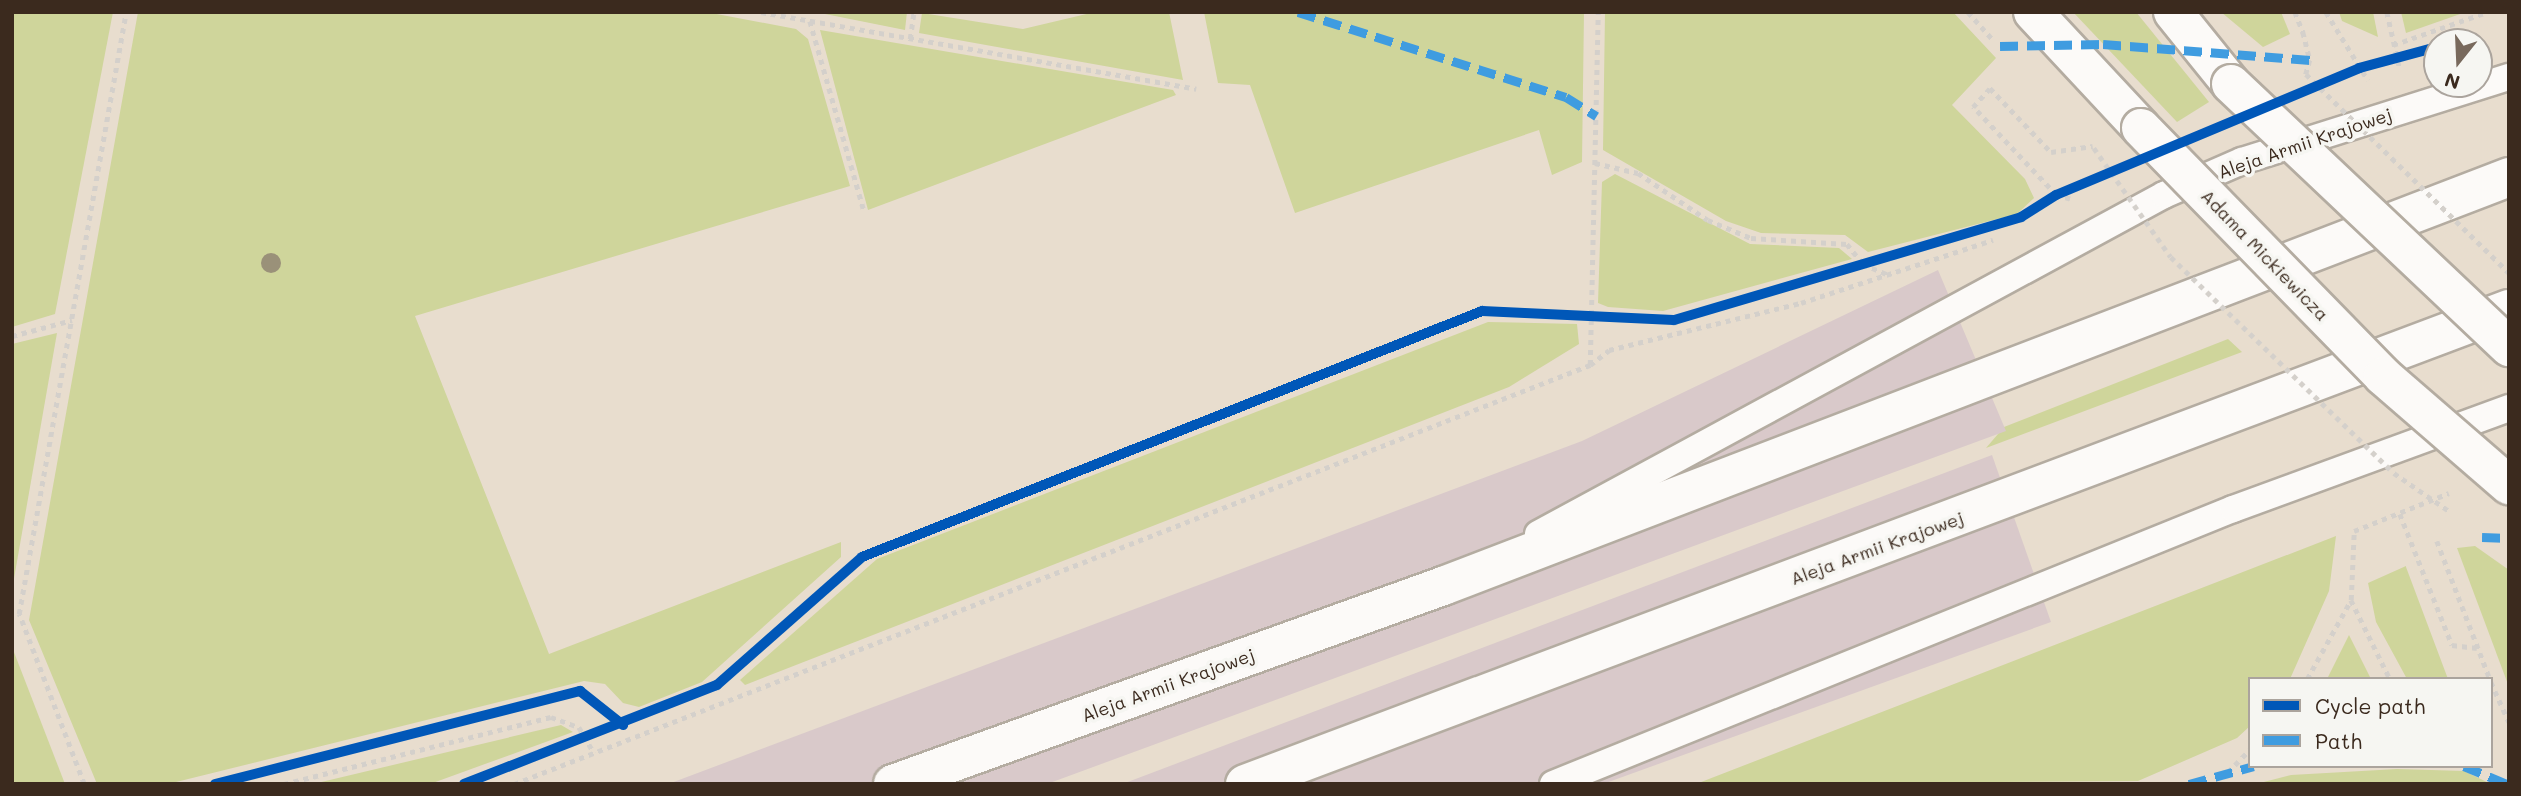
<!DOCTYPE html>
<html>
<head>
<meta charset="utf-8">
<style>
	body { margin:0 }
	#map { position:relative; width:2521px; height:796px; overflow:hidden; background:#e8ddce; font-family:Mali,sans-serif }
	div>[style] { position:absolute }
	.green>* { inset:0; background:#cfd59b }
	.building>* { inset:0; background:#d9c9ca }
	.path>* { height:4.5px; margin-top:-2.25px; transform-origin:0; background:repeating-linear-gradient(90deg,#d4d0cb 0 5px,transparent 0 10px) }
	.roads { filter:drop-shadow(2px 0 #b4aca1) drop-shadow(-2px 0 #b4aca1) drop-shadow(0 2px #b4aca1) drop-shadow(0 -2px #b4aca1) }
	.service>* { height:26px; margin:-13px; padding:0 13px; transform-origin:13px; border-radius:13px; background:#fcfaf8 }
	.tertiary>* { height:38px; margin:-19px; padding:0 19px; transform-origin:19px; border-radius:19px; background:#fcfaf8 }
	.motorway>* { height:38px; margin:-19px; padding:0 19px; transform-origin:19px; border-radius:19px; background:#fcfaf8 }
	.path-bridge>* { height:4.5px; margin-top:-2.25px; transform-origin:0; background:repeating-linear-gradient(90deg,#d4d0cb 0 5px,transparent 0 10px) }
	.bridges { filter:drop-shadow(2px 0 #b4aca1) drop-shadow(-2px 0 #b4aca1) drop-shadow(0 2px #b4aca1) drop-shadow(0 -2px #b4aca1) }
	.tertiary-bridge>* { height:38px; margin:-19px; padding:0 19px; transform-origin:19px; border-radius:19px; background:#fcfaf8 }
	.quiet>* { height:9px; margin-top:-4.5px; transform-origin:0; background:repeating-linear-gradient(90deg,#3f9ce0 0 18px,transparent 0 27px) }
	.cycleway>* { height:10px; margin:-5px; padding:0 5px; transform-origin:5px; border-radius:5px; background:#0057b8 }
	.trees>* { width:20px; height:20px; margin:-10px; border-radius:50%; background:#9a9179 }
	span { translate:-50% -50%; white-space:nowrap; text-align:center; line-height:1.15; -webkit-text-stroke:7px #f6f6f2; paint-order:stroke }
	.street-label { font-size:18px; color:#3b2a1e }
	.frame { position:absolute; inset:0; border:14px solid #3b2a1e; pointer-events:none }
	.legend { position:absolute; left:2248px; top:677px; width:245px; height:91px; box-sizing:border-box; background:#f6f6f2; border:2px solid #aba49d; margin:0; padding:9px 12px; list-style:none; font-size:21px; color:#3b2a1e }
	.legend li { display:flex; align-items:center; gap:14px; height:35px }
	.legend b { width:35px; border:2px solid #aba49d }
	.north { position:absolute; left:2423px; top:28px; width:70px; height:70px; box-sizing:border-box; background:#f6f6f2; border:2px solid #aba49d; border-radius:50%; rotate:198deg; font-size:19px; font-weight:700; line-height:28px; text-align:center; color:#3b2a1e }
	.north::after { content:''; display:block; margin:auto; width:24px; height:32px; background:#78695c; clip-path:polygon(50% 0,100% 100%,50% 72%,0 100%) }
</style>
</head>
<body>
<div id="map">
	<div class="green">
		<div style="clip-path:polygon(12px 12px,113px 12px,55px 314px,12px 327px)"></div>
		<div style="clip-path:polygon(138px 12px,706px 12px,796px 29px,808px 39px,850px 186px,415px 316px,549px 654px,841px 542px,841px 557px,702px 682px,639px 707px,623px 703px,605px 684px,584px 681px,168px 784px,97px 784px,29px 620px)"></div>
		<div style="clip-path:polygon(815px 12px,907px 12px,905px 30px)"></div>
		<div style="clip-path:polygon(1095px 12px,1169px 12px,1183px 80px,919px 33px,922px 13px,1023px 29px)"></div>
		<div style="clip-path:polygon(1204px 12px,1584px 12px,1582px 162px,1552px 175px,1539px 130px,1295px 213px,1250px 85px,1218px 83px)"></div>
		<div style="clip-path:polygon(1605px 12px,1953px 12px,1996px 58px,1952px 105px,2025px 179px,2034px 198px,2017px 214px,1868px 252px,1845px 235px,1761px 233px,1726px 221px,1603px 150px)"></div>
		<div style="clip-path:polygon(2073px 12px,2136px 12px,2209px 102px,2177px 122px)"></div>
		<div style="clip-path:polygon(2221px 12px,2281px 12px,2290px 34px,2263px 47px)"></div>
		<div style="clip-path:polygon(2339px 12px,2373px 12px,2378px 37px,2342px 21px)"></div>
		<div style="clip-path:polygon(2401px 12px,2466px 12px,2406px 33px)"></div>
		<div style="clip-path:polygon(820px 30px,1173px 90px,1176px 95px,868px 210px)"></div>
		<div style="clip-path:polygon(1615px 174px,1750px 244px,1839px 248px,1852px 259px,1663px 311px,1608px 307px,1598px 303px,1602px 182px)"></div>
		<div style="clip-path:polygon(1488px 322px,1577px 324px,1579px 344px,1509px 387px,745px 685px,740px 680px,877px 559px)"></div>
		<div style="clip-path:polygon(57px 333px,12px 590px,12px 344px)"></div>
		<div style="clip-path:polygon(2228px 339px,2242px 352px,1986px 448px,2004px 427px)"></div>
		<div style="clip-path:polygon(2336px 536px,2329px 591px,2290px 679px,2250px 679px,2250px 726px,2237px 738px,2138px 781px,1696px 784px)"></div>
		<div style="clip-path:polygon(2475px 546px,2509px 570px,2509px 687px,2457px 548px)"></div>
		<div style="clip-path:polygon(2406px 566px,2406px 567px,2448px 679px,2407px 679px,2376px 622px,2368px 583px)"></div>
		<div style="clip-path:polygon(2349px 635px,2371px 679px,2327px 679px)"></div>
		<div style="clip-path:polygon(12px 647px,65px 784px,12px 784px)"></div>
		<div style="clip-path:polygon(561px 725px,573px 732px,430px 784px,313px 784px)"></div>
		<div style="clip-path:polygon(2397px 769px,2464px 771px,2491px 784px,2256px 784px,2291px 775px)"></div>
	</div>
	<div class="building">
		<div style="clip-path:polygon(1938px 270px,2006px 431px,1047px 784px,671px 783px,1582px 441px)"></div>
		<div style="clip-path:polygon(1992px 455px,2051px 622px,1603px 784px,1125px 783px)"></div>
	</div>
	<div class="path">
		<div style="left:761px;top:12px;width:442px;rotate:10deg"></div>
		<div style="left:1968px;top:12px;width:38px;rotate:48deg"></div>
		<div style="left:2295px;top:12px;width:22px;rotate:68deg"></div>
		<div style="left:2326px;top:12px;width:80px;rotate:58.3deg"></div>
		<div style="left:2387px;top:12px;width:58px;rotate:77.2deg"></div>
		<div style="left:810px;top:21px;width:198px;rotate:74.1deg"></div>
		<div style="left:910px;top:39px;width:27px;rotate:-82deg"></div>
		<div style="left:2393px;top:45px;width:100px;rotate:-19.3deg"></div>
		<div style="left:1595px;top:163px;width:44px;rotate:13.1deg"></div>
		<div style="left:1638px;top:173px;width:84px;rotate:33.9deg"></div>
		<div style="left:1708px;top:220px;width:47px;rotate:22.7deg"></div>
		<div style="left:1751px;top:238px;width:96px;rotate:3.6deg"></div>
		<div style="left:1847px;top:244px;width:26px;rotate:51deg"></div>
		<div style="left:1863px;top:264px;width:30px;rotate:23deg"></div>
		<div style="left:2070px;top:199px;width:15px;rotate:-164deg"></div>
		<div style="left:2056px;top:195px;width:121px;rotate:-133.3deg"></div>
		<div style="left:1973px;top:107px;width:25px;rotate:-48deg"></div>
		<div style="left:1990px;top:88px;width:88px;rotate:46.4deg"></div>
		<div style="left:2051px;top:152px;width:42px;rotate:-8.1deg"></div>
		<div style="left:12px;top:336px;width:62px;rotate:-14.9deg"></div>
		<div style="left:1590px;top:365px;width:353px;rotate:-88.7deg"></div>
		<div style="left:2400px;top:514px;width:141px;rotate:68.3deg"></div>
		<div style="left:2452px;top:645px;width:25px;rotate:7deg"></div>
		<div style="left:2437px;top:541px;width:148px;rotate:69deg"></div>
		<div style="left:2351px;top:600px;width:88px;rotate:63.7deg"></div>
		<div style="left:2307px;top:679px;width:90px;rotate:-60.9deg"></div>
		<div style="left:2351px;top:600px;width:69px;rotate:-87.5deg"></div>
		<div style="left:2354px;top:531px;width:102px;rotate:-21.8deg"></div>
		<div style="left:2491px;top:682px;width:44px;rotate:65.8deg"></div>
		<div style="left:2228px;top:772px;width:32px;rotate:-46deg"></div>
		<div style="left:84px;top:784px;width:182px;rotate:-110.9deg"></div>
		<div style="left:19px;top:614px;width:611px;rotate:-79.92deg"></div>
		<div style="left:284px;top:784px;width:275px;rotate:-14.1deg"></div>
		<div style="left:551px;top:717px;width:30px;rotate:20deg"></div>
		<div style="left:579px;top:727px;width:30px;rotate:60deg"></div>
		<div style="left:514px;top:784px;width:1155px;rotate:-21.28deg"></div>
		<div style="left:1590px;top:365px;width:24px;rotate:-38deg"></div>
		<div style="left:1609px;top:350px;width:198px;rotate:-13.8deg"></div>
		<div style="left:1801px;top:303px;width:202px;rotate:-18.2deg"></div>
	</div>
	<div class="roads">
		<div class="service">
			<div style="left:1538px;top:534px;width:712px;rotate:-28.44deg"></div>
			<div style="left:2164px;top:195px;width:85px;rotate:-23.6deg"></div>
			<div style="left:2242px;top:161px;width:280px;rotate:-17.5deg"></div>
			<div style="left:1553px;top:784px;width:734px;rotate:-22.02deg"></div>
			<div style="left:2233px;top:509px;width:294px;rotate:-20.1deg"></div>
		</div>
		<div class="tertiary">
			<div style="left:2033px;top:12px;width:158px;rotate:47deg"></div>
			<div style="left:2173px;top:12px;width:92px;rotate:51.1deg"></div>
		</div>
		<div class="motorway">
			<div style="left:893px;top:784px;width:585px;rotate:-19.8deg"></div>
			<div style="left:1443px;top:586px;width:1142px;rotate:-20.99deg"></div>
			<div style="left:1245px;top:784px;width:1350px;rotate:-20.6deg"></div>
		</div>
	</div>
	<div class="path-bridge">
		<div style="left:2303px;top:32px;width:29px;rotate:76deg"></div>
		<div style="left:2310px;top:60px;width:15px;rotate:106deg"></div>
		<div style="left:2306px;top:74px;width:284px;rotate:44.4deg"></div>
		<div style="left:2094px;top:148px;width:133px;rotate:54.8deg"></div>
		<div style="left:2171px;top:257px;width:310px;rotate:44.1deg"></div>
		<div style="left:2394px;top:473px;width:67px;rotate:34.6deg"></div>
	</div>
	<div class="bridges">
		<div class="tertiary-bridge">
			<div style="left:2231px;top:84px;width:383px;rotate:43.4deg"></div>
			<div style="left:2141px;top:128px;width:347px;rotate:45.7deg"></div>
			<div style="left:2383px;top:376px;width:167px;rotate:40.9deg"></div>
		</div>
	</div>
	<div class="quiet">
		<div style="left:1298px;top:12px;width:281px;rotate:17.6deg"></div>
		<div style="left:1566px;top:97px;width:36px;rotate:32deg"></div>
		<div style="left:2000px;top:46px;width:103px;rotate:-1.1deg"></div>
		<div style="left:2103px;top:44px;width:208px;rotate:4.4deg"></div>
		<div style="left:2482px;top:537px;width:27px;rotate:2deg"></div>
		<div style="left:2464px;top:766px;width:47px;rotate:22.7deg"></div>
		<div style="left:2189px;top:784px;width:67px;rotate:-15.5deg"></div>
	</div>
	<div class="cycleway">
		<div style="left:215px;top:784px;width:377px;rotate:-14.3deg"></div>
		<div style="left:580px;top:691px;width:55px;rotate:38.3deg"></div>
		<div style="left:464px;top:784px;width:272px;rotate:-21.4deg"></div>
		<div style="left:717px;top:685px;width:193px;rotate:-41.4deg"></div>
		<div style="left:862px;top:557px;width:667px;rotate:-21.64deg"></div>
		<div style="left:1482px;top:311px;width:192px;rotate:2.7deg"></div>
		<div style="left:1674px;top:320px;width:362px;rotate:-16.5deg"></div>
		<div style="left:2021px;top:217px;width:41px;rotate:-32.2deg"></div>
		<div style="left:2056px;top:195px;width:329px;rotate:-22.7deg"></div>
		<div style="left:2359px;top:68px;width:81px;rotate:-15.1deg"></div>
	</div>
	<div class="trees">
		<div style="left:271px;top:263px"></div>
	</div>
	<div class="street-label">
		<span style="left:2305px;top:143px;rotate:-19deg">Aleja Armii Krajowej</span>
		<span style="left:2265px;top:255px;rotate:46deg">Adama Mickiewicza</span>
		<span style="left:1877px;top:548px;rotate:-20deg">Aleja Armii Krajowej</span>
		<span style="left:1168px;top:685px;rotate:-20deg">Aleja Armii Krajowej</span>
	</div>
	<div class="frame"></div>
	<ul class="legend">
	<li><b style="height:9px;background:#0057b8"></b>Cycle path</li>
	<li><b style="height:9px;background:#3f9ce0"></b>Path</li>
	</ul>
	<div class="north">N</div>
</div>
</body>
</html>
